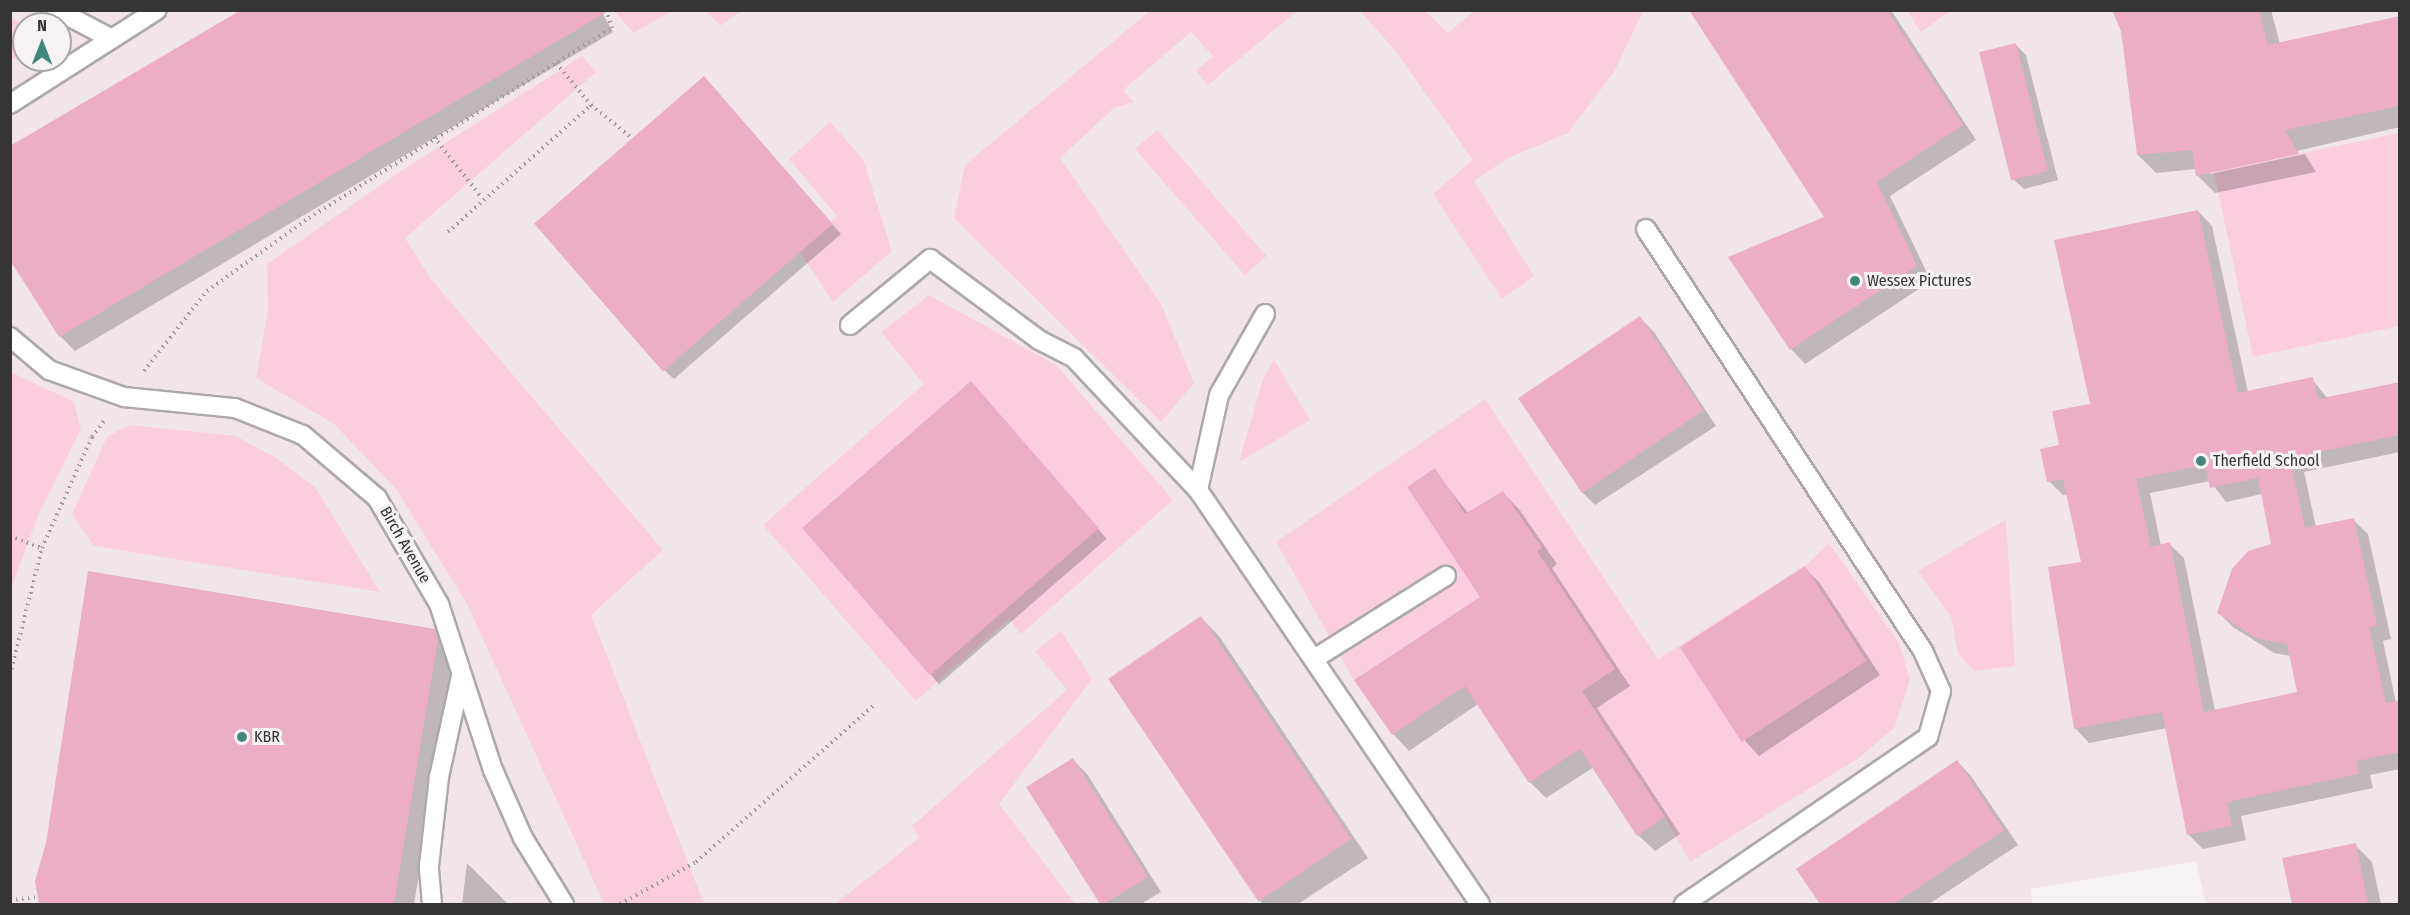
<!DOCTYPE html>
<html>
<head>
<meta charset="utf-8">
<style>
	body { margin:0 }
	#map { position:relative; width:2410px; height:915px; overflow:hidden; background:#f7f3f5; font-family:"Fira Sans Condensed",sans-serif }
	div>[style] { position:absolute }
	.built>* { inset:0; background:#f1e5e9 }
	.green>* { inset:0; background:#fbcedf; transform-origin:0 0 }
	.shadow>* { inset:0; background:#0003; transform-origin:0 0 }
	.building>* { inset:0; background:#ebaec6; transform-origin:0 0 }
	.path>* { height:4px; margin-top:-2px; transform-origin:0; background:repeating-linear-gradient(90deg,#9c9a9b 0 1.5px,transparent 0 6px) }
	.roads { filter:drop-shadow(2px 0 #ada9ab) drop-shadow(-2px 0 #ada9ab) drop-shadow(0 2px #ada9ab) drop-shadow(0 -2px #ada9ab) }
	.service>* { height:18px; margin:-9px; padding:0 9px; transform-origin:9px; border-radius:9px; background:#fff }
	.dots>* { width:16px; height:16px; translate:-50% -50%; box-sizing:border-box; border:3px solid #f7f3f5; border-radius:50% }
	span { translate:-50% -50%; white-space:nowrap; text-align:center; line-height:1.15; -webkit-text-stroke:6px #f7f3f5; paint-order:stroke }
	.poi-label { font-size:16px; color:#363536 }
	.left { translate:0 -50%; text-align:left }
	.street-label { font-size:16px; color:#363536 }
	.frame { position:absolute; inset:0; border:12px solid #363536; pointer-events:none }
	.north { position:absolute; left:12px; top:12px; width:60px; height:60px; box-sizing:border-box; background:#f7f3f5; border:2px solid #aaa7a9; border-radius:50%; rotate:0deg; font-size:16px; font-weight:700; line-height:24px; text-align:center; color:#363536 }
	.north::after { content:''; display:block; margin:auto; width:21px; height:27px; background:#43877c; clip-path:polygon(50% 0,100% 100%,50% 72%,0 100%) }
</style>
</head>
<body>
<div id="map">
	<div class="built">
		<div style="clip-path:polygon(evenodd,10px 11px,2399px 11px,2399px 904px,2206px 904px,2196px 861px,2031px 889px,2032px 904px,11px 904px,10px 11px,24px 24px,60px 24px,60px 60px,24px 60px,24px 24px)"></div>
	</div>
	<div class="green">
		<div style="clip-path:polygon(614px 11px,672px 11px,634px 33px)"></div>
		<div style="clip-path:polygon(706px 11px,741px 11px,720px 26px)"></div>
		<div style="clip-path:polygon(1150px 11px,1297px 11px,1208px 85px,1196px 71px,1213px 56px,1191px 32px,1123px 90px,1134px 102px,1114px 108px,1060px 158px,1161px 304px,1194px 383px,1161px 422px,954px 218px,965px 165px)"></div>
		<div style="clip-path:polygon(1360px 11px,1425px 11px,1448px 33px,1474px 11px,1643px 11px,1614px 72px,1568px 133px,1508px 158px,1474px 181px,1534px 276px,1502px 299px,1433px 194px,1473px 160px,1394px 49px)"></div>
		<div style="clip-path:polygon(1907px 11px,1950px 11px,1921px 32px)"></div>
		<div style="clip-path:polygon(10px 17px,24px 25px,24px 51px,11px 61px)"></div>
		<div style="clip-path:polygon(582px 56px,596px 72px,405px 238px,431px 279px,663px 550px,591px 615px,704px 904px,604px 904px,467px 604px,396px 489px,334px 424px,256px 378px,268px 310px,267px 264px,401px 171px)"></div>
		<div style="clip-path:polygon(830px 122px,863px 159px,892px 251px,833px 302px,799px 251px,837px 216px,789px 159px)"></div>
		<div style="left:1157px;top:130px;width:167px;height:29px;rotate:49deg"></div>
		<div style="clip-path:polygon(2399px 133px,2399px 326px,2253px 357px,2214px 172px)"></div>
		<div style="clip-path:polygon(929px 295px,1056px 365px,1173px 500px,1021px 634px,1009px 619px,916px 701px,763px 525px,924px 384px,881px 332px)"></div>
		<div style="clip-path:polygon(1274px 360px,1310px 420px,1239px 462px,1263px 379px)"></div>
		<div style="clip-path:polygon(11px 372px,74px 402px,81px 429px,38px 516px,11px 589px)"></div>
		<div style="clip-path:polygon(1485px 399px,1658px 659px,1805px 566px,1829px 543px,1899px 643px,1910px 679px,1895px 727px,1859px 758px,1690px 862px,1665px 817px,1637px 836px,1580px 749px,1529px 783px,1428px 631px,1354px 680px,1276px 542px)"></div>
		<div style="clip-path:polygon(129px 425px,236px 436px,276px 458px,315px 487px,380px 592px,94px 546px,72px 514px,107px 437px)"></div>
		<div style="clip-path:polygon(2006px 519px,2015px 666px,1974px 671px,1958px 653px,1951px 617px,1918px 571px)"></div>
		<div style="clip-path:polygon(1061px 631px,1092px 679px,999px 804px,1075px 904px,835px 904px,919px 838px,912px 826px,1067px 690px,1035px 651px)"></div>
	</div>
	<div class="shadow">
		<div style="clip-path:polygon(601px 10px,613px 32px,75px 351px,60px 336px,10px 258px)"></div>
		<div style="clip-path:polygon(1690px 10px,1891px 10px,1976px 140px,1890px 196px,1931px 281px,1805px 364px,1791px 349px,1826px 217px)"></div>
		<div style="clip-path:polygon(2114px 10px,2271px 10px,2280px 44px,2400px 18px,2400px 127px,2210px 171px,2210px 174px,2305px 154px,2316px 172px,2215px 193px,2197px 175px,2196px 169px,2156px 173px,2138px 155px,2123px 30px)"></div>
		<div style="clip-path:polygon(2016px 45px,2026px 55px,2058px 180px,2024px 189px,2014px 180px)"></div>
		<div style="clip-path:polygon(713px 88px,841px 234px,674px 379px,664px 370px)"></div>
		<div style="clip-path:polygon(evenodd,2198px 211px,2212px 226px,2248px 392px,2312px 379px,2328px 399px,2400px 384px,2400px 452px,2304px 472px,2316px 527px,2353px 520px,2368px 534px,2391px 639px,2383px 641px,2396px 703px,2400px 702px,2400px 769px,2370px 775px,2373px 788px,2241px 816px,2246px 840px,2203px 849px,2188px 834px,2167px 728px,2089px 743px,2075px 728px,2083px 563px,2068px 494px,2063px 495px,2049px 481px,2061px 446px,2091px 405px,2198px 211px,2210px 481px,2226px 502px,2262px 494px,2272px 545px,2219px 613px,2233px 627px,2274px 653px,2291px 656px,2299px 693px,2215px 711px,2184px 558px,2169px 544px,2161px 546px,2150px 493px,2210px 481px)"></div>
		<div style="clip-path:polygon(1640px 318px,1654px 332px,1716px 426px,1595px 505px,1581px 491px)"></div>
		<div style="left:980px;top:393px;width:193px;height:222px;rotate:49deg"></div>
		<div style="clip-path:polygon(1434px 470px,1468px 513px,1503px 493px,1519px 509px,1557px 564px,1552px 568px,1630px 686px,1597px 708px,1680px 834px,1655px 851px,1638px 835px,1594px 767px,1546px 798px,1530px 782px,1478px 704px,1409px 751px,1393px 734px,1482px 598px)"></div>
		<div style="clip-path:polygon(1804px 568px,1819px 582px,1880px 675px,1759px 756px,1745px 741px)"></div>
		<div style="clip-path:polygon(1201px 618px,1219px 636px,1368px 858px,1298px 904px,1263px 904px,1259px 900px,1110px 679px)"></div>
		<div style="clip-path:polygon(435px 631px,453px 649px,456px 658px,414px 904px,45px 904px,39px 896px)"></div>
		<div style="clip-path:polygon(1073px 760px,1087px 774px,1161px 892px,1141px 904px,1101px 904px,1028px 788px)"></div>
		<div style="clip-path:polygon(1957px 761px,1971px 776px,2018px 845px,1929px 904px,1822px 904px,1798px 869px)"></div>
		<div style="clip-path:polygon(2355px 845px,2372px 862px,2381px 904px,2293px 904px,2284px 859px)"></div>
		<div style="clip-path:polygon(467px 863px,508px 904px,462px 904px)"></div>
	</div>
	<div class="building">
		<div style="clip-path:polygon(241px 10px,610px 10px,59px 337px,10px 260px,10px 146px)"></div>
		<div style="clip-path:polygon(1689px 10px,1887px 10px,1963px 125px,1877px 182px,1917px 266px,1790px 350px,1728px 257px,1824px 217px)"></div>
		<div style="clip-path:polygon(2112px 10px,2259px 10px,2268px 45px,2400px 16px,2400px 106px,2285px 130px,2299px 154px,2196px 176px,2192px 150px,2137px 155px,2121px 31px)"></div>
		<div style="left:2016px;top:43px;width:132px;height:38px;rotate:76deg"></div>
		<div style="left:704px;top:76px;width:196px;height:225px;rotate:49deg"></div>
		<div style="clip-path:polygon(evenodd,2198px 210px,2238px 393px,2313px 377px,2318px 399px,2400px 382px,2400px 435px,2290px 458px,2305px 528px,2354px 518px,2377px 625px,2369px 627px,2386px 703px,2400px 700px,2400px 752px,2357px 761px,2359px 774px,2227px 802px,2232px 826px,2187px 835px,2162px 712px,2074px 729px,2048px 567px,2081px 562px,2063px 479px,2047px 482px,2040px 449px,2059px 445px,2052px 411px,2090px 404px,2054px 240px,2198px 210px,2205px 465px,2210px 488px,2258px 478px,2271px 544px,2248px 551px,2232px 569px,2217px 613px,2258px 639px,2287px 644px,2297px 692px,2204px 712px,2170px 542px,2151px 547px,2136px 479px,2205px 465px)"></div>
		<div style="left:1640px;top:316px;width:114px;height:147px;rotate:56deg"></div>
		<div style="left:971px;top:381px;width:195px;height:224px;rotate:49deg"></div>
		<div style="clip-path:polygon(1435px 468px,1465px 514px,1503px 491px,1542px 548px,1537px 551px,1615px 669px,1582px 691px,1665px 817px,1637px 836px,1580px 749px,1529px 783px,1465px 686px,1392px 735px,1354px 680px,1480px 597px,1407px 487px)"></div>
		<div style="left:1805px;top:566px;width:113px;height:149px;rotate:57deg"></div>
		<div style="clip-path:polygon(88px 571px,435px 629px,438px 639px,394px 904px,39px 904px,35px 881px,46px 843px)"></div>
		<div style="left:1201px;top:616px;width:269px;height:112px;rotate:56deg"></div>
		<div style="clip-path:polygon(1073px 758px,1148px 877px,1104px 904px,1100px 904px,1026px 787px)"></div>
		<div style="clip-path:polygon(1957px 760px,2004px 830px,1894px 904px,1820px 904px,1796px 869px)"></div>
		<div style="clip-path:polygon(2356px 843px,2368px 904px,2292px 904px,2282px 858px)"></div>
	</div>
	<div class="path">
		<div style="left:556px;top:63px;width:55px;rotate:50.2deg"></div>
		<div style="left:434px;top:137px;width:78px;rotate:51.8deg"></div>
		<div style="left:448px;top:232px;width:191px;rotate:-41.6deg"></div>
		<div style="left:591px;top:105px;width:53px;rotate:38.8deg"></div>
		<div style="left:144px;top:371px;width:102px;rotate:-51.8deg"></div>
		<div style="left:207px;top:291px;width:125px;rotate:-35.6deg"></div>
		<div style="left:309px;top:218px;width:358px;rotate:-32.1deg"></div>
		<div style="left:612px;top:28px;width:19px;rotate:-108deg"></div>
		<div style="left:10px;top:536px;width:34px;rotate:21deg"></div>
		<div style="left:10px;top:675px;width:131px;rotate:-75.9deg"></div>
		<div style="left:42px;top:548px;width:122px;rotate:-65.8deg"></div>
		<div style="left:92px;top:437px;width:20px;rotate:-53deg"></div>
		<div style="left:10px;top:900px;width:28px;rotate:-6deg"></div>
		<div style="left:620px;top:904px;width:87px;rotate:-28.9deg"></div>
		<div style="left:696px;top:862px;width:237px;rotate:-41.4deg"></div>
	</div>
	<div class="roads">
		<div class="service">
			<div style="left:57px;top:10px;width:62px;rotate:27.8deg"></div>
			<div style="left:10px;top:104px;width:174px;rotate:-32.6deg"></div>
			<div style="left:1646px;top:229px;width:505px;rotate:56.72deg"></div>
			<div style="left:1923px;top:651px;width:44px;rotate:65.8deg"></div>
			<div style="left:1941px;top:691px;width:48px;rotate:105.8deg"></div>
			<div style="left:1928px;top:737px;width:296px;rotate:145.6deg"></div>
			<div style="left:850px;top:325px;width:104px;rotate:-39.5deg"></div>
			<div style="left:930px;top:259px;width:136px;rotate:36.6deg"></div>
			<div style="left:1039px;top:340px;width:39px;rotate:27deg"></div>
			<div style="left:1074px;top:358px;width:181px;rotate:46.8deg"></div>
			<div style="left:1198px;top:490px;width:501px;rotate:55.74deg"></div>
			<div style="left:10px;top:337px;width:51px;rotate:40.2deg"></div>
			<div style="left:49px;top:370px;width:80px;rotate:19.8deg"></div>
			<div style="left:124px;top:397px;width:112px;rotate:5.7deg"></div>
			<div style="left:235px;top:408px;width:73px;rotate:21.7deg"></div>
			<div style="left:303px;top:435px;width:97px;rotate:40.4deg"></div>
			<div style="left:377px;top:498px;width:123px;rotate:59.7deg"></div>
			<div style="left:439px;top:604px;width:175px;rotate:72deg"></div>
			<div style="left:493px;top:770px;width:74px;rotate:66.2deg"></div>
			<div style="left:523px;top:838px;width:78px;rotate:58.2deg"></div>
			<div style="left:1198px;top:490px;width:97px;rotate:-77.5deg"></div>
			<div style="left:1219px;top:395px;width:93px;rotate:-60.4deg"></div>
			<div style="left:1314px;top:659px;width:156px;rotate:-32.2deg"></div>
			<div style="left:432px;top:904px;width:38px;rotate:-95deg"></div>
			<div style="left:429px;top:866px;width:90px;rotate:-83.6deg"></div>
			<div style="left:439px;top:777px;width:103px;rotate:-77.7deg"></div>
		</div>
	</div>
	<div class="dots">
		<div style="left:1855px;top:281px;background:#43877c"></div>
		<div style="left:2201px;top:461px;background:#43877c"></div>
		<div style="left:242px;top:737px;background:#43877c"></div>
	</div>
	<div class="poi-label">
		<span class="left" style="left:1867px;top:281px">Wessex Pictures</span>
		<span class="left" style="left:2213px;top:461px">Therfield School</span>
		<span class="left" style="left:254px;top:737px">KBR</span>
	</div>
	<div class="street-label">
		<span style="left:405px;top:545px;rotate:60deg">Birch Avenue</span>
	</div>
	<div class="frame"></div>
	<div class="north">N</div>
</div>
</body>
</html>
